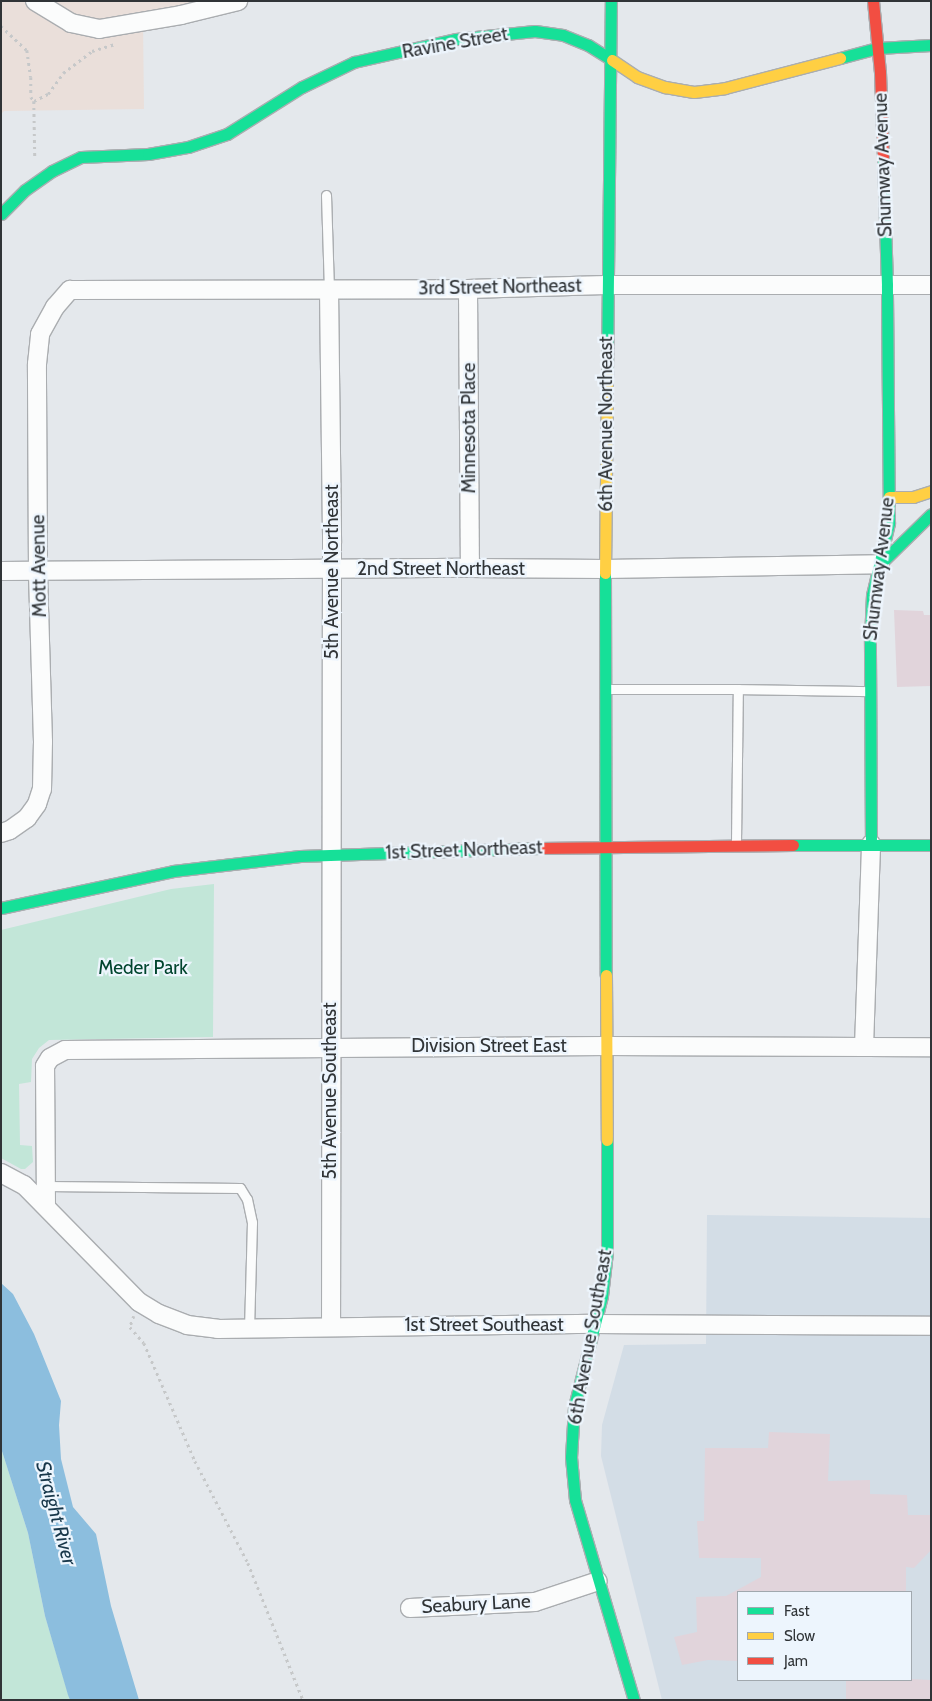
<!DOCTYPE html>
<html>
<head>
<meta charset="utf-8">
<style>
	body { margin:0 }
	#map { position:relative; width:932px; height:1701px; overflow:hidden; background:#e4e8ec; font-family:Cabin,sans-serif }
	div>[style] { position:absolute }
	.built>* { inset:0; background:#d3dde6 }
	.education>* { inset:0; background:#eadfda }
	.green>* { inset:0; background:#c2e6d8 }
	.water>* { inset:0; background:#8cbede }
	.building>* { inset:0; background:#e1d4db }
	.path>* { height:2.5px; margin-top:-1.25px; transform-origin:0; background:repeating-linear-gradient(90deg,#c6c8c9 0 2.5px,transparent 0 6.5px) }
	.roads { filter:drop-shadow(1px 0 #aaadb0) drop-shadow(-1px 0 #aaadb0) drop-shadow(0 1px #aaadb0) drop-shadow(0 -1px #aaadb0) }
	.lane>* { height:9px; margin:-4.5px; padding:0 4.5px; transform-origin:4.5px; border-radius:4.5px; background:#fbfcfc }
	.street>* { height:18px; margin:-9px; padding:0 9px; transform-origin:9px; border-radius:9px; background:#fbfcfc }
	.fast>* { height:11px; margin:-5.5px; padding:0 5.5px; transform-origin:5.5px; border-radius:5.5px; background:#16e098 }
	.slow>* { height:11px; margin:-5.5px; padding:0 5.5px; transform-origin:5.5px; border-radius:5.5px; background:#ffcf43 }
	.jam>* { height:11px; margin:-5.5px; padding:0 5.5px; transform-origin:5.5px; border-radius:5.5px; background:#f24e42 }
	span { translate:-50% -50%; white-space:nowrap; text-align:center; line-height:1.15; -webkit-text-stroke:4.5px #edf5fd; paint-order:stroke }
	.street-label { font-size:19px; color:#303437 }
	.park-label { font-size:19px; color:#00452e }
	.water-label { font-size:20px; color:#18374a; font-style:italic }
	.frame { position:absolute; inset:0; border:2px solid #303437; pointer-events:none }
	.legend { position:absolute; left:737px; top:1591px; width:175px; height:90px; box-sizing:border-box; background:#edf5fd; border:1px solid #a1a8ae; margin:0; padding:6px 9px; list-style:none; font-size:15px; color:#303437 }
	.legend li { display:flex; align-items:center; gap:10px; height:25px }
	.legend b { width:25px; border:1px solid #a1a8ae }
</style>
</head>
<body>
<div id="map">
	<div class="built">
		<div style="clip-path:polygon(evenodd,707px 1215px,931px 1218px,931px 1700px,662px 1700px,601px 1456px,602px 1425px,624px 1345px,706px 1344px,707px 1215px,738px 1592px,911px 1592px,911px 1680px,738px 1680px,738px 1592px)"></div>
	</div>
	<div class="education">
		<div style="clip-path:polygon(1px 1px,238px 1px,143px 21px,144px 109px,4px 111px,1px 114px)"></div>
	</div>
	<div class="green">
		<div style="clip-path:polygon(214px 884px,213px 1037px,49px 1040px,39px 1048px,32px 1059px,31px 1082px,19px 1084px,20px 1145px,32px 1146px,33px 1162px,25px 1169px,21px 1169px,1px 1158px,1px 930px,171px 889px)"></div>
		<div style="clip-path:polygon(1px 1448px,28px 1533px,45px 1616px,70px 1700px,1px 1700px)"></div>
	</div>
	<div class="water">
		<div style="clip-path:polygon(1px 1283px,13px 1294px,34px 1334px,61px 1401px,59px 1425px,61px 1459px,73px 1507px,96px 1534px,111px 1606px,139px 1700px,70px 1700px,68px 1695px,45px 1616px,28px 1533px,1px 1448px)"></div>
	</div>
	<div class="building">
		<div style="clip-path:polygon(894px 610px,923px 611px,924px 615px,931px 615px,931px 686px,897px 687px)"></div>
		<div style="clip-path:polygon(769px 1432px,830px 1434px,828px 1481px,870px 1480px,870px 1494px,907px 1495px,908px 1515px,931px 1515px,931px 1550px,914px 1568px,906px 1567px,906px 1592px,738px 1592px,738px 1661px,708px 1660px,682px 1665px,674px 1637px,697px 1632px,696px 1597px,726px 1596px,761px 1577px,761px 1558px,699px 1558px,697px 1521px,704px 1521px,705px 1448px,768px 1448px)"></div>
		<div style="clip-path:polygon(911px 1679px,931px 1680px,931px 1700px,846px 1700px,846px 1680px)"></div>
	</div>
	<div class="path">
		<div style="left:1px;top:26px;width:35px;rotate:43deg"></div>
		<div style="left:27px;top:50px;width:27px;rotate:82deg"></div>
		<div style="left:31px;top:77px;width:20px;rotate:90deg"></div>
		<div style="left:31px;top:97px;width:5px;rotate:53deg"></div>
		<div style="left:34px;top:101px;width:16px;rotate:-27deg"></div>
		<div style="left:48px;top:94px;width:26px;rotate:-54deg"></div>
		<div style="left:63px;top:73px;width:36px;rotate:-37deg"></div>
		<div style="left:92px;top:51px;width:24px;rotate:-17deg"></div>
		<div style="left:34px;top:101px;width:57px;rotate:89deg"></div>
		<div style="left:134px;top:1316px;width:12px;rotate:110deg"></div>
		<div style="left:130px;top:1327px;width:21px;rotate:49deg"></div>
		<div style="left:144px;top:1343px;width:129px;rotate:66.6deg"></div>
		<div style="left:195px;top:1461px;width:115px;rotate:62.5deg"></div>
		<div style="left:248px;top:1563px;width:148px;rotate:68.1deg"></div>
	</div>
	<div class="roads">
		<div class="lane">
			<div style="left:326px;top:195px;width:94px;rotate:88.2deg"></div>
			<div style="left:606px;top:689px;width:132px"></div>
			<div style="left:736px;top:842px;width:153px;rotate:-89.3deg"></div>
			<div style="left:738px;top:689px;width:132px;rotate:0.9deg"></div>
			<div style="left:46px;top:1186px;width:194px;rotate:0.6deg"></div>
			<div style="left:240px;top:1188px;width:13px;rotate:58deg"></div>
			<div style="left:247px;top:1199px;width:24px;rotate:78deg"></div>
			<div style="left:252px;top:1222px;width:106px;rotate:91.6deg"></div>
		</div>
		<div class="street">
			<div style="left:35px;top:1px;width:42px;rotate:31.4deg"></div>
			<div style="left:71px;top:23px;width:29px;rotate:12deg"></div>
			<div style="left:99px;top:29px;width:83px;rotate:-9.7deg"></div>
			<div style="left:181px;top:15px;width:59px;rotate:-13.8deg"></div>
			<div style="left:329px;top:289px;width:254px;rotate:89.3deg"></div>
			<div style="left:332px;top:543px;width:784px;rotate:90.07deg"></div>
			<div style="left:468px;top:289px;width:279px;rotate:89.6deg"></div>
			<div style="left:1px;top:571px;width:469px;rotate:-0.4deg"></div>
			<div style="left:470px;top:568px;width:135px;rotate:0.4deg"></div>
			<div style="left:605px;top:569px;width:275px;rotate:-1deg"></div>
			<div style="left:1px;top:833px;width:9px;rotate:-18deg"></div>
			<div style="left:10px;top:830px;width:21px;rotate:-35deg"></div>
			<div style="left:27px;top:818px;width:17px;rotate:-54deg"></div>
			<div style="left:37px;top:804px;width:16px;rotate:-72deg"></div>
			<div style="left:42px;top:789px;width:47px;rotate:-88.8deg"></div>
			<div style="left:43px;top:742px;width:171px;rotate:-91.7deg"></div>
			<div style="left:38px;top:571px;width:207px;rotate:-90.3deg"></div>
			<div style="left:37px;top:364px;width:30px;rotate:-84deg"></div>
			<div style="left:40px;top:334px;width:31px;rotate:-61deg"></div>
			<div style="left:55px;top:307px;width:23px;rotate:-49deg"></div>
			<div style="left:70px;top:290px;width:398px;rotate:-0.1deg"></div>
			<div style="left:468px;top:289px;width:138px;rotate:-1.7deg"></div>
			<div style="left:606px;top:285px;width:325px"></div>
			<div style="left:864px;top:1047px;width:203px;rotate:-88deg"></div>
			<div style="left:1px;top:1173px;width:26px;rotate:28deg"></div>
			<div style="left:24px;top:1185px;width:164px;rotate:45.5deg"></div>
			<div style="left:139px;top:1302px;width:23px;rotate:31deg"></div>
			<div style="left:159px;top:1314px;width:30px;rotate:21deg"></div>
			<div style="left:187px;top:1325px;width:31px;rotate:7deg"></div>
			<div style="left:218px;top:1329px;width:377px;rotate:-0.8deg"></div>
			<div style="left:595px;top:1324px;width:336px;rotate:0.3deg"></div>
			<div style="left:46px;top:1206px;width:140px;rotate:-90.4deg"></div>
			<div style="left:45px;top:1066px;width:9px;rotate:-58deg"></div>
			<div style="left:50px;top:1058px;width:17px;rotate:-28deg"></div>
			<div style="left:65px;top:1050px;width:542px;rotate:-0.42deg"></div>
			<div style="left:607px;top:1046px;width:324px;rotate:0.2deg"></div>
			<div style="left:410px;top:1608px;width:125px;rotate:-2.7deg"></div>
			<div style="left:535px;top:1602px;width:66px;rotate:-18.4deg"></div>
		</div>
		<div class="fast">
			<div style="left:840px;top:58px;width:39px;rotate:-15deg"></div>
			<div style="left:878px;top:48px;width:53px;rotate:-3.2deg"></div>
			<div style="left:1px;top:214px;width:34px;rotate:-45deg"></div>
			<div style="left:25px;top:190px;width:33px;rotate:-35deg"></div>
			<div style="left:52px;top:171px;width:32px;rotate:-26deg"></div>
			<div style="left:81px;top:157px;width:67px;rotate:-2.6deg"></div>
			<div style="left:148px;top:154px;width:41px;rotate:-9.9deg"></div>
			<div style="left:188px;top:147px;width:41px;rotate:-18.4deg"></div>
			<div style="left:227px;top:134px;width:89px;rotate:-32.1deg"></div>
			<div style="left:302px;top:87px;width:58px;rotate:-25.7deg"></div>
			<div style="left:354px;top:62px;width:105px;rotate:-12.7deg"></div>
			<div style="left:456px;top:39px;width:79px;rotate:-5.8deg"></div>
			<div style="left:535px;top:31px;width:28px;rotate:8deg"></div>
			<div style="left:563px;top:35px;width:27px;rotate:22deg"></div>
			<div style="left:588px;top:45px;width:28px;rotate:32deg"></div>
			<div style="left:607px;top:371px;width:370px;rotate:-89.4deg"></div>
			<div style="left:880px;top:564px;width:71px;rotate:-44.4deg"></div>
			<div style="left:605px;top:573px;width:402px;rotate:89.9deg"></div>
			<div style="left:871px;top:844px;width:205px;rotate:-90.3deg"></div>
			<div style="left:870px;top:639px;width:44px;rotate:-87.4deg"></div>
			<div style="left:872px;top:595px;width:74px;rotate:-76.7deg"></div>
			<div style="left:889px;top:523px;width:238px;rotate:-90.5deg"></div>
			<div style="left:887px;top:285px;width:127px;rotate:-91.8deg"></div>
			<div style="left:793px;top:845px;width:138px"></div>
			<div style="left:1px;top:908px;width:176px;rotate:-12.1deg"></div>
			<div style="left:173px;top:871px;width:128px;rotate:-6.7deg"></div>
			<div style="left:300px;top:856px;width:239px;rotate:-1.9deg"></div>
			<div style="left:607px;top:1140px;width:112px;rotate:90deg"></div>
			<div style="left:607px;top:1252px;width:44px;rotate:96.5deg"></div>
			<div style="left:602px;top:1296px;width:114px;rotate:104.2deg"></div>
			<div style="left:574px;top:1407px;width:50px;rotate:93.4deg"></div>
			<div style="left:571px;top:1457px;width:43px;rotate:84.7deg"></div>
			<div style="left:575px;top:1500px;width:209px;rotate:73.6deg"></div>
		</div>
		<div class="slow">
			<div style="left:612px;top:60px;width:30px;rotate:34deg"></div>
			<div style="left:637px;top:77px;width:30px;rotate:20deg"></div>
			<div style="left:665px;top:87px;width:29px;rotate:10deg"></div>
			<div style="left:694px;top:92px;width:31px;rotate:-7deg"></div>
			<div style="left:725px;top:88px;width:119px;rotate:-14.6deg"></div>
			<div style="left:889px;top:497px;width:24px"></div>
			<div style="left:913px;top:497px;width:19px;rotate:-18deg"></div>
			<div style="left:605px;top:573px;width:202px;rotate:-89.4deg"></div>
			<div style="left:606px;top:975px;width:165px;rotate:89.7deg"></div>
		</div>
		<div class="jam">
			<div style="left:873px;top:1px;width:71px;rotate:84.4deg"></div>
			<div style="left:880px;top:72px;width:86px;rotate:88deg"></div>
			<div style="left:539px;top:848px;width:254px;rotate:-0.7deg"></div>
		</div>
	</div>
	<div class="street-label">
		<span style="left:455px;top:43px;rotate:-10deg">Ravine Street</span>
		<span style="left:883px;top:165px;rotate:-92deg">Shumway Avenue</span>
		<span style="left:500px;top:287px;rotate:-1deg">3rd Street Northeast</span>
		<span style="left:606px;top:424px;rotate:-90deg">6th Avenue Northeast</span>
		<span style="left:469px;top:428px;rotate:-90deg">Minnesota Place</span>
		<span style="left:39px;top:566px;rotate:-91deg">Mott Avenue</span>
		<span style="left:441px;top:569px">2nd Street Northeast</span>
		<span style="left:879px;top:569px;rotate:-83deg">Shumway Avenue</span>
		<span style="left:332px;top:572px;rotate:-90deg">5th Avenue Northeast</span>
		<span style="left:464px;top:850px;rotate:-2deg">1st Street Northeast</span>
		<span style="left:489px;top:1046px">Division Street East</span>
		<span style="left:330px;top:1091px;rotate:-90deg">5th Avenue Southeast</span>
		<span style="left:484px;top:1325px">1st Street Southeast</span>
		<span style="left:590px;top:1337px;rotate:-80deg">6th Avenue Southeast</span>
		<span style="left:476px;top:1604px;rotate:-3deg">Seabury Lane</span>
	</div>
	<div class="park-label">
		<span style="left:143px;top:968px">Meder Park</span>
	</div>
	<div class="water-label">
		<span style="left:56px;top:1513px;rotate:75deg">Straight River</span>
	</div>
	<div class="frame"></div>
	<ul class="legend">
	<li><b style="height:6px;background:#16e098"></b>Fast</li>
	<li><b style="height:6px;background:#ffcf43"></b>Slow</li>
	<li><b style="height:6px;background:#f24e42"></b>Jam</li>
	</ul>
</div>
</body>
</html>
